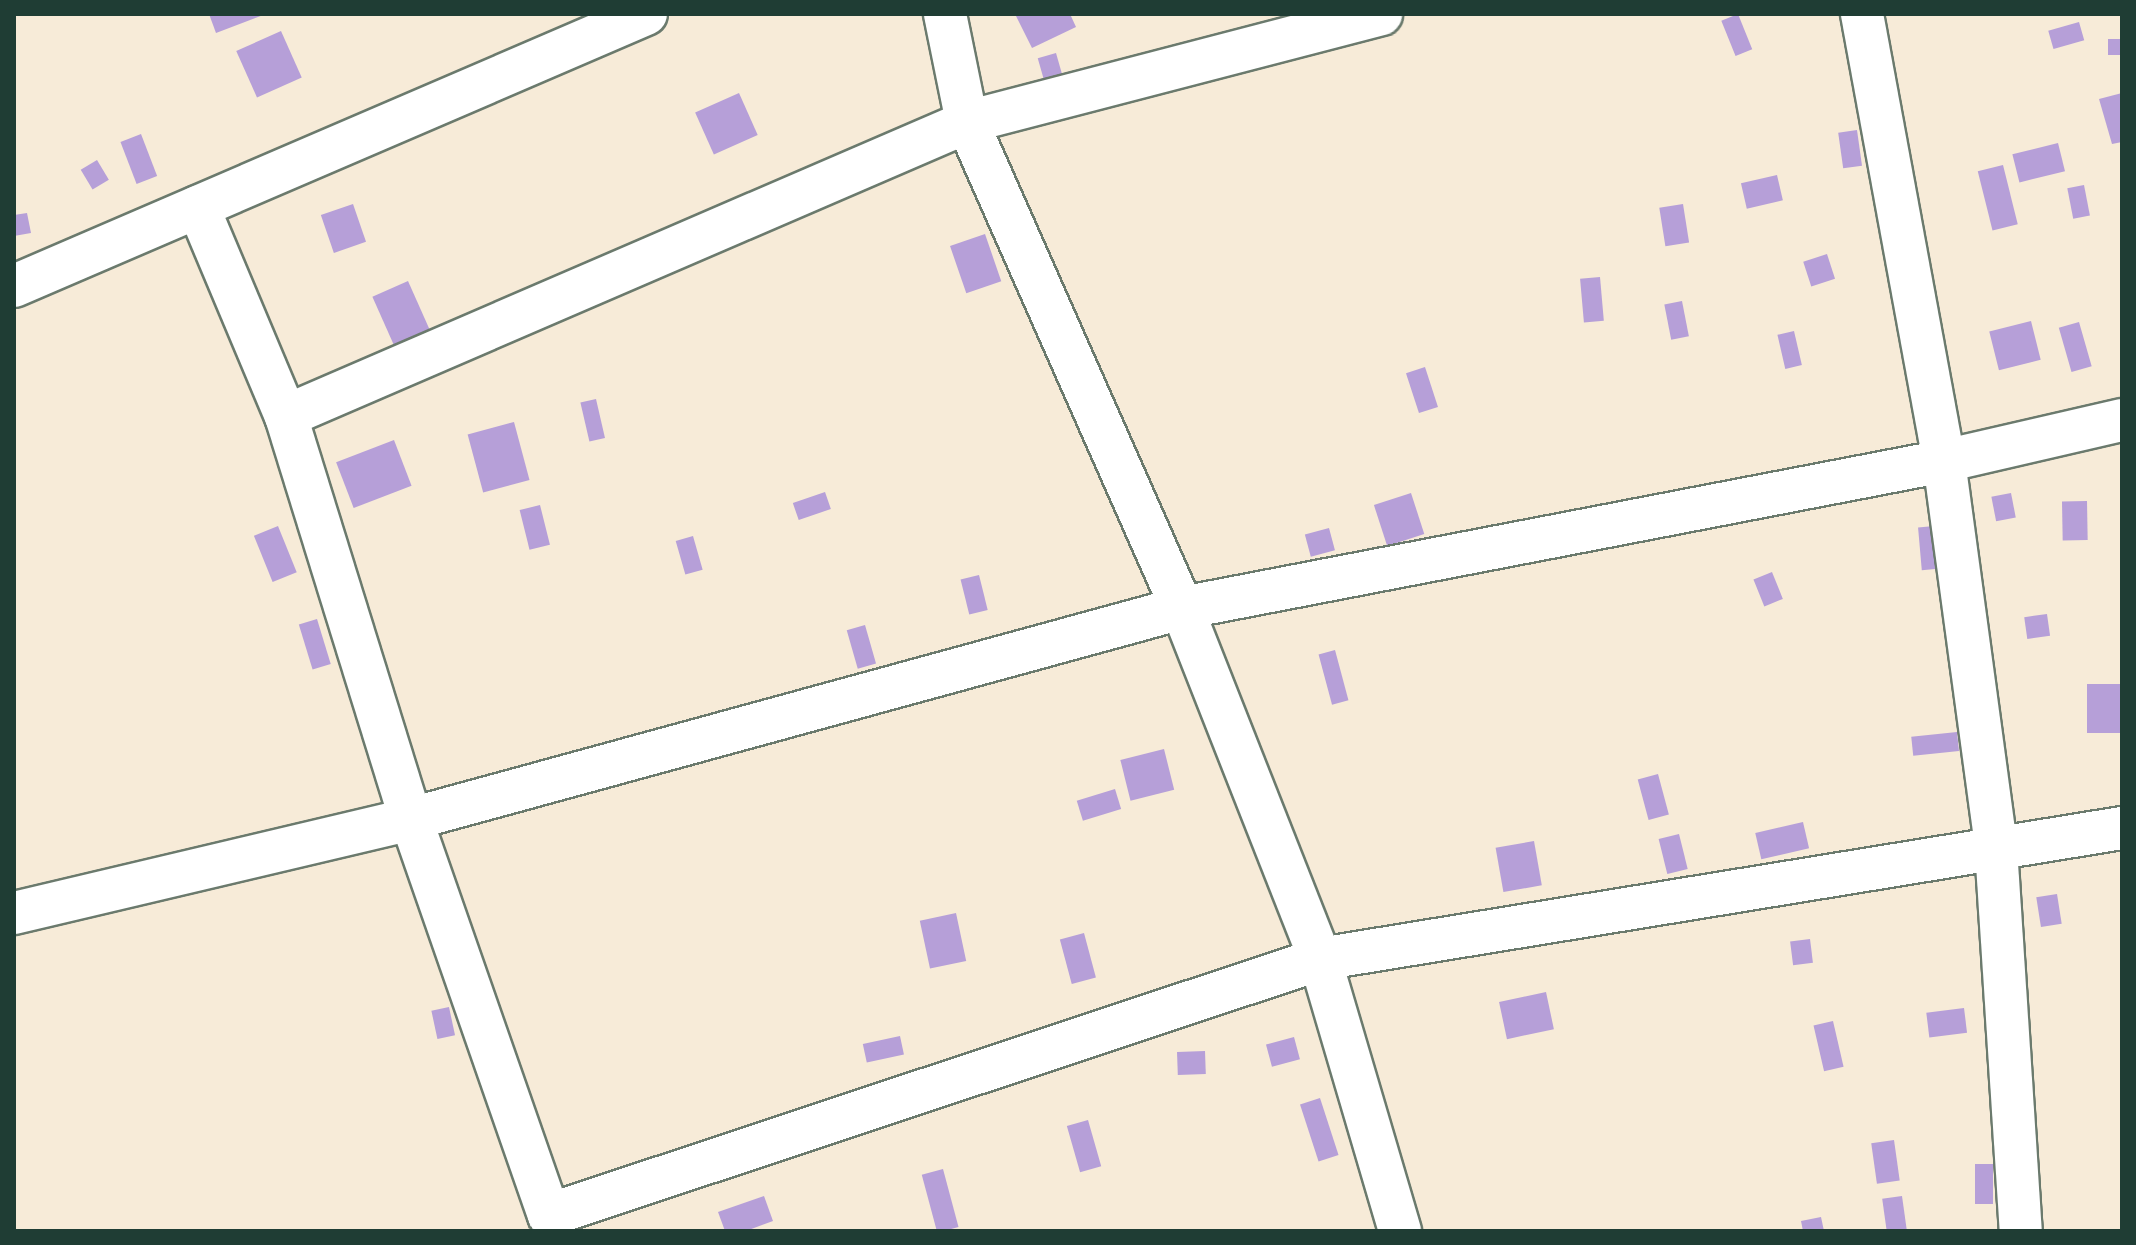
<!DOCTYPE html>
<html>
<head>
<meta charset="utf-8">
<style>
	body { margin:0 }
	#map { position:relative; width:2136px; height:1245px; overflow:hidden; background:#f7ebd8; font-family:Itim,sans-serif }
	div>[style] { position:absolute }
	.building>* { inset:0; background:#b69fd8; transform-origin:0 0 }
	.roads { filter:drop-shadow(2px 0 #6b7a6d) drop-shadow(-2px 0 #6b7a6d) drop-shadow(0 2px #6b7a6d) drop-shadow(0 -2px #6b7a6d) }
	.minor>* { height:42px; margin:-21px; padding:0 21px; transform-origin:21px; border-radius:21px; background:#fff }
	span { translate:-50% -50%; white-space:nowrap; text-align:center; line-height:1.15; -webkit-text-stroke:8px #fdfcf7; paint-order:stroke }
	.frame { position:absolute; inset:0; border:16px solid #1f3d34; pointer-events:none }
</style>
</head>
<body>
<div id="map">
	<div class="building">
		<div style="clip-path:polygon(209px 14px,266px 14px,216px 33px)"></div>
		<div style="clip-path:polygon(1015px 14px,1070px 14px,1076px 27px,1032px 48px)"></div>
		<div style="left:1738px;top:14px;width:38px;height:18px;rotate:68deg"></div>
		<div style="left:2079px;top:22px;width:19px;height:32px;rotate:74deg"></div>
		<div style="left:281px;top:31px;width:51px;height:49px;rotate:66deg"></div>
		<div style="left:2108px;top:39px;width:14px;height:16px"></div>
		<div style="left:1056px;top:53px;width:35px;height:19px;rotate:74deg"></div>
		<div style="left:739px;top:93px;width:46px;height:48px;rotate:66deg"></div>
		<div style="clip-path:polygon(2122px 93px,2122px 142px,2112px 144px,2099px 99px)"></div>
		<div style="left:1857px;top:130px;width:36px;height:19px;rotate:82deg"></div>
		<div style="left:141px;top:134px;width:45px;height:22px;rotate:69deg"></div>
		<div style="left:2058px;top:143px;width:29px;height:47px;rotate:76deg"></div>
		<div style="left:97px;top:160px;width:23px;height:19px;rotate:59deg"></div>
		<div style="left:2003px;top:165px;width:61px;height:26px;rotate:76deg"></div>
		<div style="left:1777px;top:175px;width:26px;height:37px;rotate:77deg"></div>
		<div style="left:2084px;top:185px;width:31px;height:17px;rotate:79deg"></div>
		<div style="left:353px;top:204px;width:40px;height:34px;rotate:71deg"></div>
		<div style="left:1683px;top:204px;width:39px;height:24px;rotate:81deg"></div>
		<div style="clip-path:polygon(27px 213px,31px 233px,14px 236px,14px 215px)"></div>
		<div style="left:985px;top:234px;width:50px;height:37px;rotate:71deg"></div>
		<div style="left:1827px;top:254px;width:26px;height:25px;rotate:72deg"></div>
		<div style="left:1600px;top:277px;width:44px;height:20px;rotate:85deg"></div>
		<div style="left:408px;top:281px;width:55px;height:39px;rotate:66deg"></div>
		<div style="left:1682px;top:301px;width:36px;height:18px;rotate:79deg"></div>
		<div style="left:2031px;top:321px;width:40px;height:43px;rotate:76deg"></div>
		<div style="left:2079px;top:322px;width:46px;height:21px;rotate:74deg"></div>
		<div style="left:1794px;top:331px;width:35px;height:17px;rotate:77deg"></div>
		<div style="left:1425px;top:367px;width:42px;height:20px;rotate:72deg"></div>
		<div style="left:596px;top:399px;width:40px;height:16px;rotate:77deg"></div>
		<div style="left:514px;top:422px;width:60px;height:48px;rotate:75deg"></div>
		<div style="left:394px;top:440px;width:49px;height:62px;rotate:69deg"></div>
		<div style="left:825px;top:492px;width:18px;height:34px;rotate:71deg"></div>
		<div style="left:1411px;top:493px;width:43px;height:39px;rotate:72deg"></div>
		<div style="left:2011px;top:493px;width:25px;height:20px;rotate:79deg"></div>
		<div style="left:2087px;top:501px;width:39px;height:25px;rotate:89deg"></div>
		<div style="left:540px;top:505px;width:41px;height:21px;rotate:76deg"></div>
		<div style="left:278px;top:526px;width:50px;height:26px;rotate:68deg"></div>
		<div style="left:1934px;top:526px;width:43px;height:16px;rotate:85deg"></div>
		<div style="left:1329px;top:528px;width:23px;height:25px;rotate:75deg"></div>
		<div style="left:693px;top:536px;width:35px;height:18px;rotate:74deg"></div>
		<div style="left:1772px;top:572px;width:29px;height:20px;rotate:68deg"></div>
		<div style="left:979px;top:575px;width:36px;height:19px;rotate:76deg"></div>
		<div style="left:2047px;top:614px;width:22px;height:23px;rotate:82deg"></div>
		<div style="left:317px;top:619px;width:47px;height:19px;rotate:73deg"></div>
		<div style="left:865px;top:625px;width:40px;height:19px;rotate:74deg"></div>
		<div style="left:1335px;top:650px;width:52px;height:17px;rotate:75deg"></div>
		<div style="left:2122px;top:684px;width:49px;height:35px;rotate:90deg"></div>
		<div style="left:1957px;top:732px;width:19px;height:46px;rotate:84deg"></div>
		<div style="left:1164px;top:749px;width:42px;height:45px;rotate:76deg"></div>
		<div style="left:1658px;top:774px;width:42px;height:21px;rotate:75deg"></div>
		<div style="left:1115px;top:789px;width:21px;height:40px;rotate:73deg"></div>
		<div style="left:1803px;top:822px;width:27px;height:49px;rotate:77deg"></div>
		<div style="left:1679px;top:834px;width:36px;height:21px;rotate:76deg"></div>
		<div style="left:1534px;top:841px;width:45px;height:39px;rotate:80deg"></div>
		<div style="left:2057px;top:894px;width:30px;height:21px;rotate:81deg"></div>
		<div style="left:956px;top:913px;width:49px;height:37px;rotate:78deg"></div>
		<div style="left:1084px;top:933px;width:46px;height:25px;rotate:75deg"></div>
		<div style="left:1810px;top:939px;width:24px;height:20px;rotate:83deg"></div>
		<div style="left:1546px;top:992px;width:38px;height:48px;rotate:78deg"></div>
		<div style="left:449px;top:1007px;width:29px;height:18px;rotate:78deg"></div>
		<div style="left:1964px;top:1008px;width:25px;height:38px;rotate:83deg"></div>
		<div style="left:1833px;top:1021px;width:47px;height:20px;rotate:77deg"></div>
		<div style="left:900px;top:1036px;width:19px;height:38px;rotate:78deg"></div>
		<div style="left:1294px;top:1037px;width:23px;height:29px;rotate:75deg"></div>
		<div style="left:1205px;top:1051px;width:23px;height:28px;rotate:88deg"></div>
		<div style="left:1320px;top:1098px;width:60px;height:21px;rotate:72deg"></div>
		<div style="left:1088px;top:1120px;width:48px;height:22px;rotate:74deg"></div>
		<div style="left:1894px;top:1140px;width:41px;height:23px;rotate:82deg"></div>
		<div style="left:1975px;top:1164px;width:18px;height:40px"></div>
		<div style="left:943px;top:1169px;width:60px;height:22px;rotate:75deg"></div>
		<div style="clip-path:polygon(764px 1196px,773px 1221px,746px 1231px,725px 1231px,718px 1212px)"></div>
		<div style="left:1902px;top:1196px;width:35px;height:20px;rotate:82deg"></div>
		<div style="clip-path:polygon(1821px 1217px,1824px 1231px,1803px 1231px,1801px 1221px)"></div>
	</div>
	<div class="roads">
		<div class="minor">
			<div style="left:945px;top:14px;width:110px;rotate:78.5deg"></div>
			<div style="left:967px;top:122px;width:531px;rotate:66.14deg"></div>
			<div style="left:1182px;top:608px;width:377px;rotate:68.5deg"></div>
			<div style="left:1320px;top:959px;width:284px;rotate:73.6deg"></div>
			<div style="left:1862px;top:14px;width:454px;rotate:79.6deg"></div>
			<div style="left:1944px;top:461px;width:390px;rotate:82.3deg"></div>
			<div style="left:1996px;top:848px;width:384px;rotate:86.3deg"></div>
			<div style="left:198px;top:207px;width:227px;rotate:67.2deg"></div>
			<div style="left:286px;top:416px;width:422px;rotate:72.8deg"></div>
			<div style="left:411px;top:819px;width:419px;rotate:70.8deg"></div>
			<div style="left:549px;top:1215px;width:812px;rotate:-18.37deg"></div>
			<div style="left:1320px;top:959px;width:813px;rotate:-9.28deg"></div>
			<div style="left:14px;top:286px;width:688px;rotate:-23.29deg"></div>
			<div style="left:286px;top:416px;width:742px;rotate:-23.35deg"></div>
			<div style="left:967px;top:122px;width:428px;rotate:-14.6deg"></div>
			<div style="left:14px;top:913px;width:408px;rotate:-13.3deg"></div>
			<div style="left:411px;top:819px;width:799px;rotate:-15.31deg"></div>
			<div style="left:1182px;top:608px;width:776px;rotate:-10.92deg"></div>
			<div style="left:1944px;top:461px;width:183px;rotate:-13deg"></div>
		</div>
	</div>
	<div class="frame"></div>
</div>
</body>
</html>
